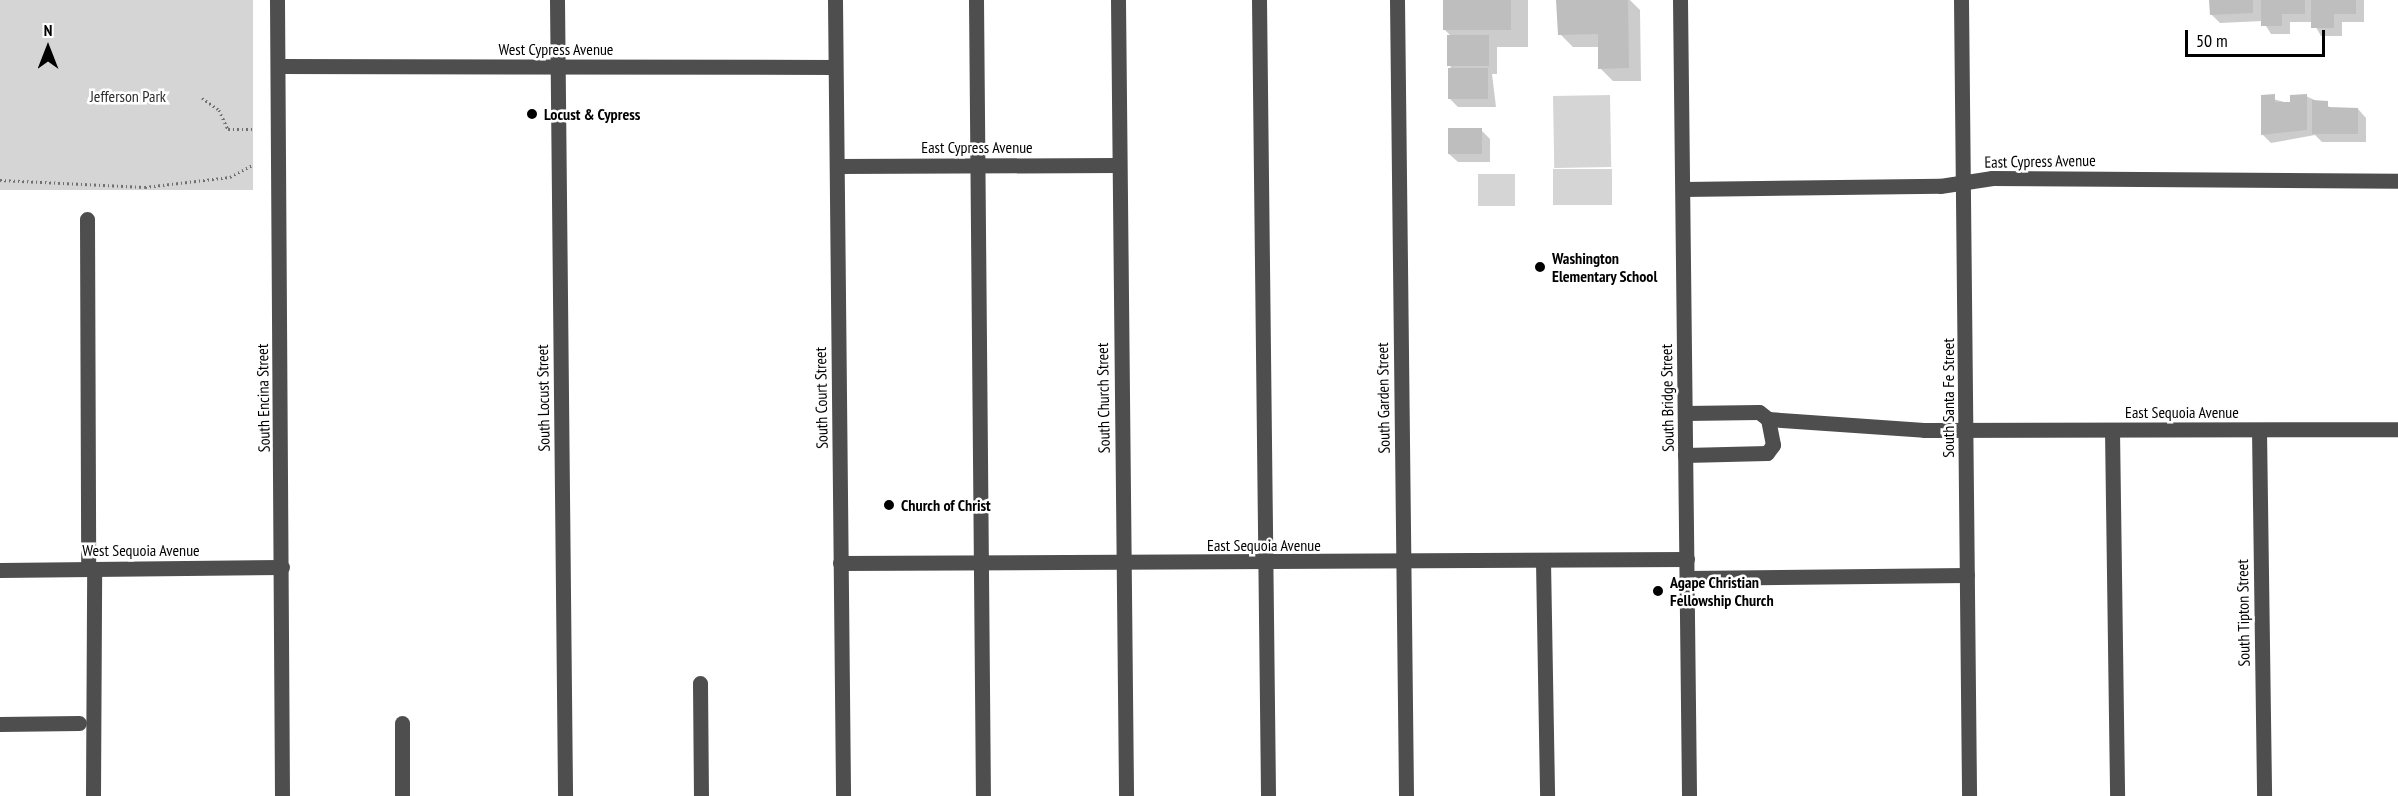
<!DOCTYPE html>
<html>
<head>
<meta charset="utf-8">
<style>
	body { margin:0 }
	#map { position:relative; width:2398px; height:796px; overflow:hidden; background:#fff; font-family:"PT Sans Narrow",sans-serif }
	div>[style] { position:absolute }
	.green>* { inset:0; background:#d5d5d5; transform-origin:0 0 }
	.shadow>* { inset:0; background:#0003 }
	.building>* { inset:0; background:#bebebe; transform-origin:0 0 }
	.path>* { height:3px; margin-top:-1.5px; transform-origin:0; background:repeating-linear-gradient(90deg,#707070 0 1.5px,transparent 0 4.5px) }
	.minor>* { height:15px; margin:-7.5px; padding:0 7.5px; transform-origin:7.5px; border-radius:7.5px; background:#4e4e4e }
	.dots>* { width:16px; height:16px; translate:-50% -50%; box-sizing:border-box; border:3px solid #fff; border-radius:50% }
	span { translate:-50% -50%; white-space:nowrap; text-align:center; line-height:1.15; -webkit-text-stroke:5px #fff; paint-order:stroke }
	.street-label { font-size:16px; color:#000 }
	.park-label { font-size:16px; color:#2c2c2c }
	.poi-label { font-size:16px; color:#000; font-weight:700 }
	.left { translate:0 -50%; text-align:left }
	.north { position:absolute; left:18px; top:18px; width:60px; height:60px; -webkit-text-stroke:4px #fff; paint-order:stroke; rotate:0deg; font-size:16px; font-weight:700; line-height:24px; text-align:center; color:#000 }
	.north::after { content:''; display:block; margin:auto; width:21px; height:27px; background:#000; clip-path:polygon(50% 0,100% 100%,50% 72%,0 100%) }
	.scale { position:absolute; left:2185px; top:30px; width:140px; height:27px; box-sizing:border-box; border:3px solid #000; border-top:0; padding-left:8px; font-size:18px; line-height:21px; white-space:nowrap; color:#000; -webkit-text-stroke:4px #fff; paint-order:stroke }
</style>
</head>
<body>
<div id="map">
	<div class="green">
		<div style="left:0;top:0;width:253px;height:190px"></div>
		<div style="left:1610px;top:95px;width:72px;height:57px;rotate:89deg"></div>
		<div style="left:1612px;top:169px;width:36px;height:59px;rotate:90deg"></div>
		<div style="left:1478px;top:174px;width:37px;height:32px"></div>
	</div>
	<div class="shadow">
		<div style="clip-path:polygon(1444px 0,1528px 0,1528px 47px,1497px 47px,1497px 74px,1492px 74px,1496px 107px,1458px 107px,1449px 98px,1452px 37px,1445px 30px)"></div>
		<div style="clip-path:polygon(1558px 0,1630px 0,1640px 10px,1641px 81px,1613px 81px,1600px 68px,1600px 47px,1573px 47px,1560px 34px)"></div>
		<div style="clip-path:polygon(2211px 0,2364px 0,2364px 22px,2342px 22px,2342px 36px,2321px 36px,2313px 22px,2290px 22px,2290px 34px,2271px 34px,2263px 21px,2220px 23px,2211px 14px)"></div>
		<div style="clip-path:polygon(2262px 96px,2292px 104px,2306px 96px,2334px 109px,2358px 109px,2366px 118px,2366px 142px,2322px 142px,2315px 135px,2271px 143px,2262px 134px)"></div>
		<div style="clip-path:polygon(1481px 130px,1490px 139px,1490px 162px,1458px 162px,1449px 154px)"></div>
	</div>
	<div class="building">
		<div style="left:1443px;top:0;width:68px;height:30px"></div>
		<div style="clip-path:polygon(1556px 0,1628px 0,1629px 68px,1598px 69px,1598px 34px,1558px 35px)"></div>
		<div style="clip-path:polygon(2209px 0,2253px 0,2253px 13px,2210px 15px)"></div>
		<div style="clip-path:polygon(2261px 0,2305px 0,2305px 14px,2282px 14px,2282px 26px,2261px 26px)"></div>
		<div style="clip-path:polygon(2311px 0,2356px 0,2356px 14px,2334px 14px,2334px 28px,2311px 28px)"></div>
		<div style="left:1447px;top:35px;width:42px;height:31px"></div>
		<div style="left:1448px;top:68px;width:40px;height:31px"></div>
		<div style="clip-path:polygon(2275px 94px,2275px 102px,2290px 102px,2290px 95px,2307px 94px,2307px 130px,2261px 135px,2261px 95px)"></div>
		<div style="clip-path:polygon(2312px 100px,2328px 101px,2328px 107px,2358px 108px,2358px 134px,2312px 134px)"></div>
		<div style="left:1448px;top:128px;width:34px;height:26px"></div>
	</div>
	<div class="path">
		<div style="left:202px;top:98px;width:21px;rotate:35deg"></div>
		<div style="left:219px;top:110px;width:21px;rotate:65deg"></div>
		<div style="left:228px;top:129px;width:25px"></div>
		<div style="left:0;top:180px;width:145px;rotate:2.8deg"></div>
		<div style="left:145px;top:187px;width:86px;rotate:-6.7deg"></div>
		<div style="left:230px;top:177px;width:26px;rotate:-28deg"></div>
	</div>
	<div class="minor">
		<div style="left:277px;top:0;width:796px;rotate:89.64deg"></div>
		<div style="left:557px;top:0;width:796px;rotate:89.42deg"></div>
		<div style="left:835px;top:0;width:796px;rotate:89.42deg"></div>
		<div style="left:976px;top:0;width:796px;rotate:89.5deg"></div>
		<div style="left:1118px;top:0;width:796px;rotate:89.42deg"></div>
		<div style="left:1259px;top:0;width:796px;rotate:89.35deg"></div>
		<div style="left:1397px;top:0;width:796px;rotate:89.35deg"></div>
		<div style="left:1680px;top:0;width:796px;rotate:89.35deg"></div>
		<div style="left:1961px;top:0;width:796px;rotate:89.42deg"></div>
		<div style="left:278px;top:66px;width:557px;rotate:0.1deg"></div>
		<div style="left:837px;top:166px;width:281px;rotate:-0.2deg"></div>
		<div style="left:1683px;top:189px;width:257px;rotate:-0.7deg"></div>
		<div style="left:1940px;top:186px;width:53px;rotate:-8.7deg"></div>
		<div style="left:1992px;top:178px;width:406px;rotate:0.4deg"></div>
		<div style="left:87px;top:219px;width:350px;rotate:89.8deg"></div>
		<div style="left:1685px;top:413px;width:74px;rotate:-0.8deg"></div>
		<div style="left:1759px;top:412px;width:11px;rotate:38deg"></div>
		<div style="left:1768px;top:419px;width:26px;rotate:79deg"></div>
		<div style="left:1773px;top:445px;width:10px;rotate:127deg"></div>
		<div style="left:1767px;top:453px;width:82px;rotate:178.6deg"></div>
		<div style="left:1768px;top:419px;width:156px;rotate:4deg"></div>
		<div style="left:1924px;top:430px;width:474px;rotate:-0.1deg"></div>
		<div style="left:2112px;top:430px;width:366px;rotate:89.2deg"></div>
		<div style="left:2259px;top:430px;width:366px;rotate:89.2deg"></div>
		<div style="left:1543px;top:561px;width:235px;rotate:89deg"></div>
		<div style="left:840px;top:563px;width:847px;rotate:-0.27deg"></div>
		<div style="left:0;top:570px;width:282px;rotate:-0.6deg"></div>
		<div style="left:1687px;top:578px;width:280px;rotate:-0.6deg"></div>
		<div style="left:700px;top:683px;width:113px;rotate:89.5deg"></div>
		<div style="left:402px;top:723px;width:73px;rotate:90deg"></div>
		<div style="left:0;top:724px;width:79px;rotate:-0.7deg"></div>
		<div style="left:93px;top:796px;width:227px;rotate:-89.7deg"></div>
	</div>
	<div class="dots">
		<div style="left:532px;top:114px;background:#000"></div>
		<div style="left:1540px;top:267px;background:#000"></div>
		<div style="left:889px;top:505px;background:#000"></div>
		<div style="left:1658px;top:591px;background:#000"></div>
	</div>
	<div class="street-label">
		<span style="left:556px;top:49px">West Cypress Avenue</span>
		<span style="left:977px;top:147px">East Cypress Avenue</span>
		<span style="left:2040px;top:161px;rotate:-1deg">East Cypress Avenue</span>
		<span style="left:263px;top:398px;rotate:-91deg">South Encina Street</span>
		<span style="left:543px;top:398px;rotate:-91deg">South Locust Street</span>
		<span style="left:821px;top:398px;rotate:-91deg">South Court Street</span>
		<span style="left:1103px;top:398px;rotate:-91deg">South Church Street</span>
		<span style="left:1383px;top:398px;rotate:-91deg">South Garden Street</span>
		<span style="left:1667px;top:398px;rotate:-91deg">South Bridge Street</span>
		<span style="left:1948px;top:398px;rotate:-90deg">South Santa Fe Street</span>
		<span style="left:2182px;top:412px">East Sequoia Avenue</span>
		<span style="left:1264px;top:545px">East Sequoia Avenue</span>
		<span style="left:141px;top:550px">West Sequoia Avenue</span>
		<span style="left:2243px;top:613px;rotate:-91deg">South Tipton Street</span>
	</div>
	<div class="park-label">
		<span style="left:128px;top:96px">Jefferson Park</span>
	</div>
	<div class="poi-label">
		<span class="left" style="left:544px;top:114px">Locust &amp; Cypress</span>
		<span class="left" style="left:1552px;top:267px">Washington<br>Elementary School</span>
		<span class="left" style="left:901px;top:505px">Church of Christ</span>
		<span class="left" style="left:1670px;top:591px">Agape Christian<br>Fellowship Church</span>
	</div>
	<div class="north">N</div>
	<div class="scale">50 m</div>
</div>
</body>
</html>
